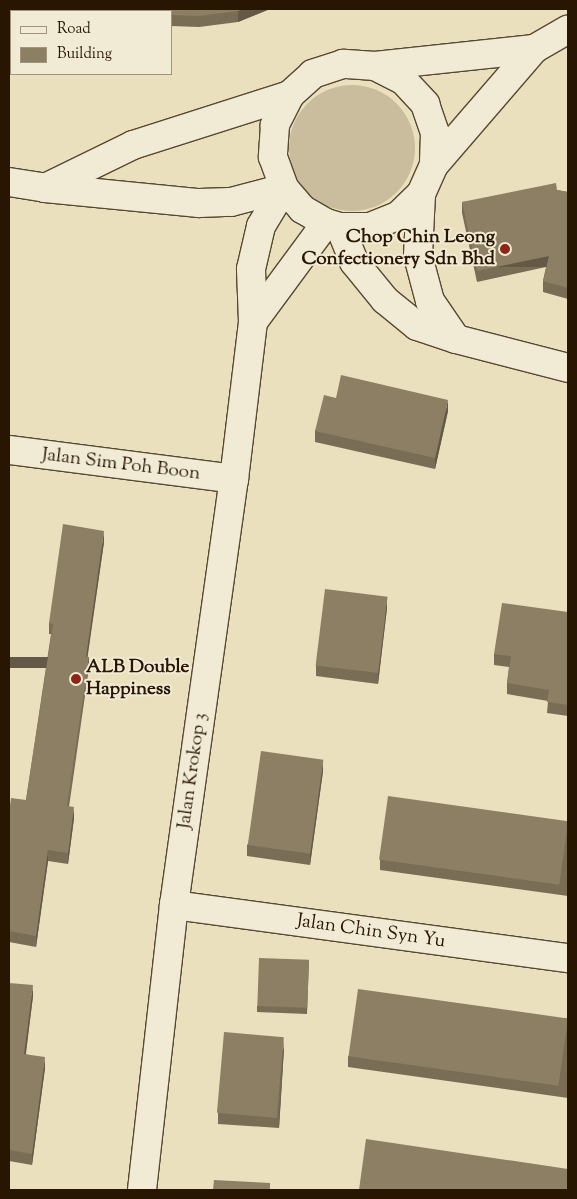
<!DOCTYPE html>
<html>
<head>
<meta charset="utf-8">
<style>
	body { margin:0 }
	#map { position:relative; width:577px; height:1199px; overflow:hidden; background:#eae0be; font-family:"Sorts Mill Goudy",serif }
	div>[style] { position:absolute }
	.green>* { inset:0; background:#c9bd9e }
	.round { border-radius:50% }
	.roads { filter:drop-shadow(1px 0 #584831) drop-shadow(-1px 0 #584831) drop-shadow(0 1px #584831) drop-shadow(0 -1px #584831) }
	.street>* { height:28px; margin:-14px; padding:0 14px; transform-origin:14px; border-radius:14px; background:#f1ebd5 }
	.secondary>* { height:28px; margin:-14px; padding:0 14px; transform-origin:14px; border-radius:14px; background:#f1ebd5 }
	.wall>* { inset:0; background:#796d56 }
	.shaded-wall>* { inset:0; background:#635946; transform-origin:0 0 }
	.building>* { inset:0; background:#8d7f64; transform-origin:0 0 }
	.dots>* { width:14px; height:14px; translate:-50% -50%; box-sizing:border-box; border:2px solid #f1ebd5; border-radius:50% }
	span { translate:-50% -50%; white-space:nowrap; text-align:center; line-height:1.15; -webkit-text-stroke:4px #f1ebd5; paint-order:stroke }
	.poi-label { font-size:19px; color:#281502; font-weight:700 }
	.right { translate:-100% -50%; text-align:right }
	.left { translate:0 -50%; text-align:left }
	.street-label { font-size:19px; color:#281502 }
	.frame { position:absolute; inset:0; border:10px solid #281502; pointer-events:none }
	.legend { position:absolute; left:10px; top:10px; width:162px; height:65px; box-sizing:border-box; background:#f1ebd5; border:1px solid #a19581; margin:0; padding:6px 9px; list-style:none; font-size:15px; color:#281502 }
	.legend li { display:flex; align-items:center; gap:10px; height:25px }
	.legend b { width:25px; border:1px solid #a19581 }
</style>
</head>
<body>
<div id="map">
	<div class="green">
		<div class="round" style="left:289px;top:85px;width:126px;height:126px"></div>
	</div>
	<div class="roads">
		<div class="street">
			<div style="left:421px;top:194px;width:62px;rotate:92.8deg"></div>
			<div style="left:418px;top:256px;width:47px;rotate:75.1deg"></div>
			<div style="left:430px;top:301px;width:46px;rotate:55.6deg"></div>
			<div style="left:340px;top:227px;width:38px;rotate:68deg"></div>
			<div style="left:354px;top:262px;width:49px;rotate:50.8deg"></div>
			<div style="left:385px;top:300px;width:41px;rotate:39.1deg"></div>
			<div style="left:417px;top:326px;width:41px;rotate:18.4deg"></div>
			<div style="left:456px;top:339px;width:116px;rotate:14.5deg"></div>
			<div style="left:253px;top:322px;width:123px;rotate:-53.6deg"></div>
			<div style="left:9px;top:450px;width:227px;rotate:7.3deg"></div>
			<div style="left:174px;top:905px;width:398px;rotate:7.7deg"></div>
			<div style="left:142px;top:1190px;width:287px;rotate:-83.6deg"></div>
			<div style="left:174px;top:905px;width:430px;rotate:-82deg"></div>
			<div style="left:234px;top:479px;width:158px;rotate:-83.1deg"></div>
			<div style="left:253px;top:322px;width:53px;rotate:-92.2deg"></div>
			<div style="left:251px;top:269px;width:44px;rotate:-76.9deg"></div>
			<div style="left:261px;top:226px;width:44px;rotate:-58.8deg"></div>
		</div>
		<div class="secondary">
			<div style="left:534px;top:49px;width:160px;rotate:173.9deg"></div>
			<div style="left:375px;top:66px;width:32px;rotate:-176deg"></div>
			<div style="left:343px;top:64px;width:32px;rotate:162deg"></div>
			<div style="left:313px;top:74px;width:31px;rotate:138deg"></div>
			<div style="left:290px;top:95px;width:34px;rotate:117deg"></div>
			<div style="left:275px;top:125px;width:32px;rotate:94deg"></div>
			<div style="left:273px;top:157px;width:33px;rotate:70deg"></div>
			<div style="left:284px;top:188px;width:28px;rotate:49deg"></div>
			<div style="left:302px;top:209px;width:28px;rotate:30deg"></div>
			<div style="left:326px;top:223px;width:15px;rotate:16deg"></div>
			<div style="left:340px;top:227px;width:30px"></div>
			<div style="left:370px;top:227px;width:31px;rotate:-22deg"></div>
			<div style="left:399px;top:215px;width:30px;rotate:-44deg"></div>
			<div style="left:421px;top:194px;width:32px;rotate:-66deg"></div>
			<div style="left:434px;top:165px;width:153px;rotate:-49.2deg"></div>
			<div style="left:534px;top:49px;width:39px;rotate:-30deg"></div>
			<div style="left:375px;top:66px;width:31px;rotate:27deg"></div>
			<div style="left:403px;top:80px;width:33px;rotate:47deg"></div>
			<div style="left:425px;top:104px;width:31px;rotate:71deg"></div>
			<div style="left:435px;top:133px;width:32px;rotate:92deg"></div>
			<div style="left:9px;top:182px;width:36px;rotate:9deg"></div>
			<div style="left:45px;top:188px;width:155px;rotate:5.6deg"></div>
			<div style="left:199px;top:203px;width:32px;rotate:-2deg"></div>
			<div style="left:231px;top:202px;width:55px;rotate:-14.8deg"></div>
			<div style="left:45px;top:188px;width:98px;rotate:-26deg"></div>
			<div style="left:133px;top:145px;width:165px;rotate:-17.7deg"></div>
		</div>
	</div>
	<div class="wall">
		<div style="clip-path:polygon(9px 9px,11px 11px,11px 38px,9px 33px)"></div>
		<div style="clip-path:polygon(104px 9px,270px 9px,238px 22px,199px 27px,171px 26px,171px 11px,105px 11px)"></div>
		<div style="clip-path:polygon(557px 190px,568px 192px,568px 299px,543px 292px,543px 281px,546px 267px,477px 282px,462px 213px,462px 202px)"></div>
		<div style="clip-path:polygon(336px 398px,448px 411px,435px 469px,315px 442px,315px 431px)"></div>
		<div style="clip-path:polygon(104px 542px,87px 657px,89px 668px,69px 807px,74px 818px,68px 864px,48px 861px,36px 947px,9px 942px,9px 813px,26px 800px,51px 634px,49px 634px,49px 623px)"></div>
		<div style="clip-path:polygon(387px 608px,378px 684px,316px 676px,316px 665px)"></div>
		<div style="clip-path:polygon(568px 612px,568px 716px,547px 713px,548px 701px,507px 694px,507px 683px,509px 667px,494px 665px,494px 654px)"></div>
		<div style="clip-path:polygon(323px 771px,310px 865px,247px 856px,247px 845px)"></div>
		<div style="clip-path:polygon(568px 821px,568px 896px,380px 870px,380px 859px)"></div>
		<div style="clip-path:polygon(309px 960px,307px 1014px,257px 1012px,257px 1006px)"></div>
		<div style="clip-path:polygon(9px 983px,33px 996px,26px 1054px,45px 1068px,32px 1165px,9px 1161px)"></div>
		<div style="clip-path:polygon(568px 1018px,568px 1098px,348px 1067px,348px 1056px)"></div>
		<div style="clip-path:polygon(284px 1048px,279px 1128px,218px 1124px,218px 1113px)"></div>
	</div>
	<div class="shaded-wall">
		<div style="clip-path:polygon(244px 9px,270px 9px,238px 22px,238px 11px)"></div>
		<div style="left:549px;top:256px;width:11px;height:74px;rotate:90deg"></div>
		<div style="clip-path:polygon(448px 400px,448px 411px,435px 469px,435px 458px)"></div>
		<div style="clip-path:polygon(104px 531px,104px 542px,86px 668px,86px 657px)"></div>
		<div style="clip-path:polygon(387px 597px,387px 608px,378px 684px,378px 673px)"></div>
		<div style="left:89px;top:657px;width:11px;height:151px;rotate:90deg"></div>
		<div style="clip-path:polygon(323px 760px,323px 771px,310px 865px,310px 854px)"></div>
		<div style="clip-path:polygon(74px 807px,74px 818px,68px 864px,68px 853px)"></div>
		<div style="clip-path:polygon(48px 850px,48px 861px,36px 947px,36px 936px)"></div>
		<div style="clip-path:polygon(33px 985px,33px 996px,24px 1065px,24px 1054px)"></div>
		<div style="clip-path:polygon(284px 1037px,284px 1048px,279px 1128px,279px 1117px)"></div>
		<div style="clip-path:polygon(45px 1057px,45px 1068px,32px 1165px,32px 1154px)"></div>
	</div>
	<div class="building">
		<div style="clip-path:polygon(9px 9px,42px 9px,43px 11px,11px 11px,11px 27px,9px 22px)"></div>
		<div style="clip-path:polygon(122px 9px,244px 9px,238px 11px,199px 16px,171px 15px,171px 11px,135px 11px)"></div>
		<div style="clip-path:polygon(556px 183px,557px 190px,568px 192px,568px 288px,543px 281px,549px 256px,477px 271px,462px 202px)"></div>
		<div style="clip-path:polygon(341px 375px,448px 400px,435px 458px,315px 431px,324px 395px,336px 398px)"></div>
		<div style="clip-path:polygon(63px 524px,104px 531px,86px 657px,89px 657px,67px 806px,74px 807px,68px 853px,48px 850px,36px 936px,9px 931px,9px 813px,11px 798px,26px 800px,53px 624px,49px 623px)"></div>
		<div style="left:325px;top:589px;width:63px;height:77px;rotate:7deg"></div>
		<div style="clip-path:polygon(502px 603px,568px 612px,568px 705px,547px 702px,549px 690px,507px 683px,511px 656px,494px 654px)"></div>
		<div style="left:261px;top:751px;width:63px;height:95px;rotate:8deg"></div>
		<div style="left:388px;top:796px;width:182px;height:64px;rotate:8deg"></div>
		<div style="left:259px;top:958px;width:50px;height:48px;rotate:2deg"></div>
		<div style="clip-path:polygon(9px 983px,33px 985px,24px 1054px,45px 1057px,32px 1154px,9px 1150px)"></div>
		<div style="left:358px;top:989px;width:212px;height:68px;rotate:8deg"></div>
		<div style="left:224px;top:1032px;width:60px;height:81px;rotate:5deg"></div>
		<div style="clip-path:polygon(366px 1139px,568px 1169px,568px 1190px,359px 1190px)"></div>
		<div style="clip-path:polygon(214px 1180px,270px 1183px,270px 1190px,213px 1190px)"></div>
	</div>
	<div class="dots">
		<div style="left:505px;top:249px;background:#8f2418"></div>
		<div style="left:76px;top:679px;background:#8f2418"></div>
	</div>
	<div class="poi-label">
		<span class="right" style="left:495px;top:249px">Chop Chin Leong<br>Confectionery Sdn Bhd</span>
		<span class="left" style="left:86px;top:679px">ALB Double<br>Happiness</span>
	</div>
	<div class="street-label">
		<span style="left:121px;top:465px;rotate:7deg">Jalan Sim Poh Boon</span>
		<span style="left:193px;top:771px;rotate:-82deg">Jalan Krokop 3</span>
		<span style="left:371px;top:932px;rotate:8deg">Jalan Chin Syn Yu</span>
	</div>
	<div class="frame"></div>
	<ul class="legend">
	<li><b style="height:6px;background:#f1ebd5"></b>Road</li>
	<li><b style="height:14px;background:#8d7f64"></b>Building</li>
	</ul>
</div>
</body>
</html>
